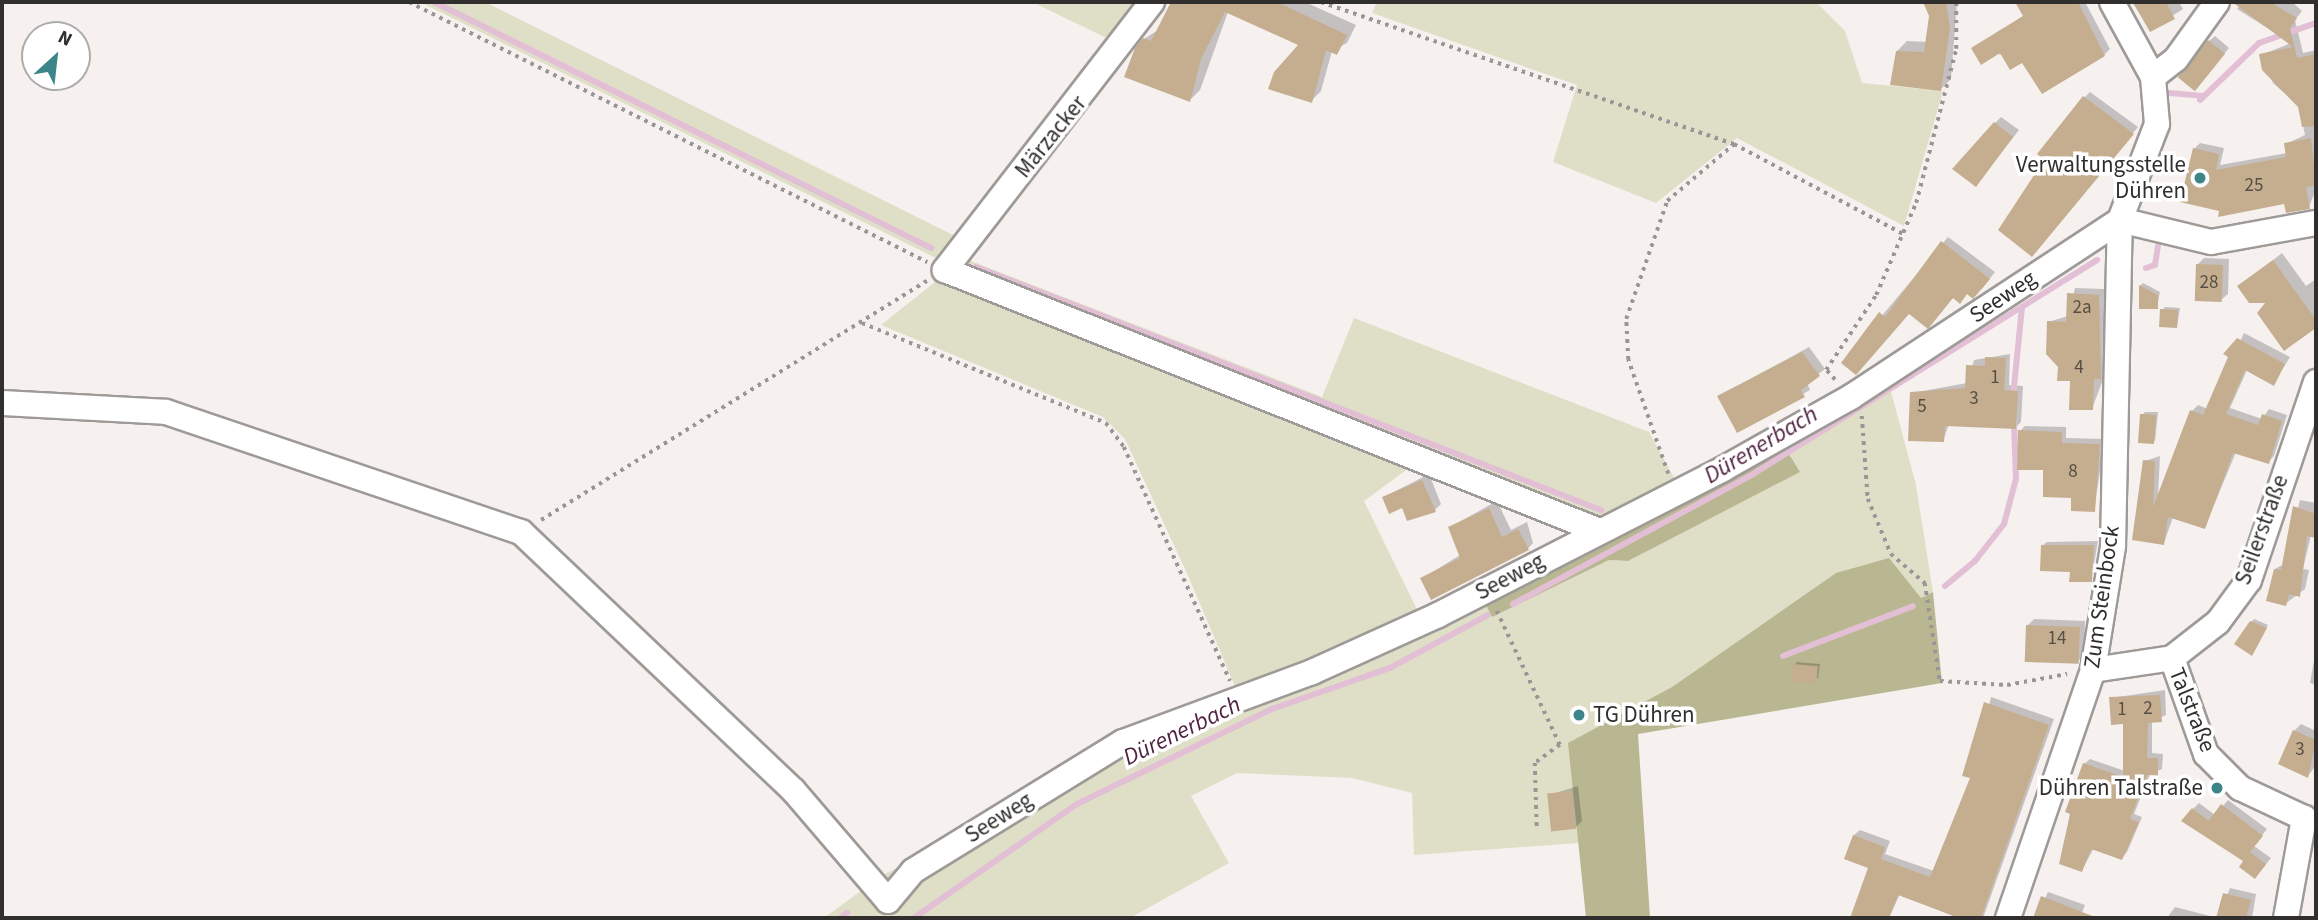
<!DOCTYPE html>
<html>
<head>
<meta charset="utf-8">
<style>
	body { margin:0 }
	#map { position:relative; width:2318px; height:920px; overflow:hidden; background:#f6f1ef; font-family:"Source Sans 3",sans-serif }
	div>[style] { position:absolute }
	.green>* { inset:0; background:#dfdfc7 }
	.forest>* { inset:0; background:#b9b792 }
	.shadow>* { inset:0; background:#0003 }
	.stream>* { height:6px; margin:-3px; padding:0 3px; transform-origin:3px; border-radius:3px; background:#e3bfd5 }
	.building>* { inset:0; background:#c5ae8f; transform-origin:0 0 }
	.path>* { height:3.5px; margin-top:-1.75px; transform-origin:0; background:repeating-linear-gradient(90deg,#9a9695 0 3.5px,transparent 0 8.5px) }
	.roads { filter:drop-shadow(2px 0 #9e9a97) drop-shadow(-2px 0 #9e9a97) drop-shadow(0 2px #9e9a97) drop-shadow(0 -2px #9e9a97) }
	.minor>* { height:24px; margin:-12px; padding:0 12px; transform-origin:12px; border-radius:12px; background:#fff }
	.dots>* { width:19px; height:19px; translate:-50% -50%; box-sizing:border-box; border:4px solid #fff; border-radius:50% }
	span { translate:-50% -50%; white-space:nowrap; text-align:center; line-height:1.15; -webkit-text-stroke:7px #fff; paint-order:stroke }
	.number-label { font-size:19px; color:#564f46 }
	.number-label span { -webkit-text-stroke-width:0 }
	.street-label { font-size:23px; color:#312f2e }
	.poi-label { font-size:23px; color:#312f2e }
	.right { translate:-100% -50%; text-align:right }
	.left { translate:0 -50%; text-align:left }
	.water-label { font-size:24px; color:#502241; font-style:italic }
	.frame { position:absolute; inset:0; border:4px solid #312f2e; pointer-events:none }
	.north { position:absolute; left:21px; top:21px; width:70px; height:70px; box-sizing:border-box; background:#fff; border:2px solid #adacab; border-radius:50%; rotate:27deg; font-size:19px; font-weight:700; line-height:28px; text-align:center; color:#312f2e }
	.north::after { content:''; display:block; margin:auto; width:24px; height:32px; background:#3c8588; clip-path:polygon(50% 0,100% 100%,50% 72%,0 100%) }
</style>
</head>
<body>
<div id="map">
	<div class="green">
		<div style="clip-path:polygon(420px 2px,485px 2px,975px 246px,966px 259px,1322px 397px,1354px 318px,1649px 432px,1676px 481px,1592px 524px,1428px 454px,1364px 501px,1426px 628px,1483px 599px,1493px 616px,1609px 560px,1628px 561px,1799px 472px,1776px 433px,1888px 380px,1916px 485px,1933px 592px,1921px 598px,1836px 573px,1672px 687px,1569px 743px,1579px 843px,1414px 855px,1412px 793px,1352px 778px,1237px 773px,1191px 796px,1229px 863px,1130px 918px,824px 918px,881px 876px,1134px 749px,1243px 705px,1189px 578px,1125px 439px,1103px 417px,881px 325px,954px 267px)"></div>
		<div style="clip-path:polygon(1032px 2px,1135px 2px,1140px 13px,1117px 43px)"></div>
		<div style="clip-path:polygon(1377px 2px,1816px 2px,1845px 31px,1862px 83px,1943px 91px,1904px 226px,1737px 138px,1656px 203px,1553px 162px,1577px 85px,1372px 13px)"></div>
	</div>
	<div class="forest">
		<div style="clip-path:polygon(1776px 433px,1800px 472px,1628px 561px,1609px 560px,1492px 617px,1483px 599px)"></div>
		<div style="clip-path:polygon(1889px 558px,1921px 598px,1933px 592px,1942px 683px,1638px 734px,1650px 918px,1586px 918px,1568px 743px,1672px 687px,1836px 573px)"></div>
	</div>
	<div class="shadow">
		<div style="clip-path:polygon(1173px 2px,1305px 2px,1356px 25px,1347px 43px,1332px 51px,1321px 91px,1311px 101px,1301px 44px,1228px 12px,1200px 90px,1190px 100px,1144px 39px,1158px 30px)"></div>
		<div style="clip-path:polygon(1925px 2px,1957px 2px,1951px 79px,1941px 89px,1897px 51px,1907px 41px,1928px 42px,1931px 15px)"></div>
		<div style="clip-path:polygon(2017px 2px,2085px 2px,2110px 49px,2104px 55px,2023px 60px,1973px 48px,2025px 15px)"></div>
		<div style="clip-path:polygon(2132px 2px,2179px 2px,2183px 9px,2150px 30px)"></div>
		<div style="clip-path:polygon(2242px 2px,2292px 2px,2302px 11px,2295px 20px,2303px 53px,2316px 50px,2316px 189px,2309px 207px,2285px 202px,2221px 210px,2194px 149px,2200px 143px,2224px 148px,2220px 165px,2287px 153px,2286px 144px,2305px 135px,2299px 106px,2273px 83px,2261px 55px,2291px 43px,2237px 9px)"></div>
		<div style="clip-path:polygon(2215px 36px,2229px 48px,2200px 83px,2209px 41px)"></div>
		<div style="clip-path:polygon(2090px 92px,2138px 127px,2038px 249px,2084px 98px)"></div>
		<div style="clip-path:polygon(2001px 117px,2019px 130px,1982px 178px,1995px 123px)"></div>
		<div style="clip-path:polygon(1948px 237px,1995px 272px,1982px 289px,1910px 312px,1843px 362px)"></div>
		<div style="clip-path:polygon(2282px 253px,2306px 286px,2316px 279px,2316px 327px,2285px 349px,2268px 301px,2240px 286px)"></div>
		<div style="clip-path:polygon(2204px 258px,2229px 259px,2228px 294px,2221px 300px,2197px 265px)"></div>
		<div style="clip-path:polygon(2143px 283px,2160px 292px,2157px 307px,2140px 286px)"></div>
		<div style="clip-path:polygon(2075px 288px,2104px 289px,2106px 371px,2092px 409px,2059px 366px,2048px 322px,2068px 316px)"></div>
		<div style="clip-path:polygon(2165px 307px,2180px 308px,2177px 327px,2162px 310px)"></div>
		<div style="clip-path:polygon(2244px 333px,2290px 357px,2274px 383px,2247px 370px,2230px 408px,2262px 419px,2269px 409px,2287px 415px,2274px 456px,2268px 462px,2236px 452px,2205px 527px,2173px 517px,2164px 543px,2134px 538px,2145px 461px,2160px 456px,2158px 496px,2192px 411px,2198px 405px,2208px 409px)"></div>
		<div style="clip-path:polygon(1809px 347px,1825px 369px,1807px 383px,1810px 390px,1737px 431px,1719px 396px)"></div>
		<div style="clip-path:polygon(2010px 354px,2009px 385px,2023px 386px,2021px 422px,2016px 427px,1949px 424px,1943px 441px,1912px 393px,1967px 383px,1974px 360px)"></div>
		<div style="clip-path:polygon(2145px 412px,2158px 412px,2155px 442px,2142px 415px)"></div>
		<div style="clip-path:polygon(2025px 426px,2066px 427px,2066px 438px,2105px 439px,2094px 510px,2045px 469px,2020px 431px)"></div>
		<div style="clip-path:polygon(1429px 474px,1441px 504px,1435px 510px,1384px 497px)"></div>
		<div style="clip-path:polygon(2300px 500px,2316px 503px,2316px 536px,2311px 535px,2303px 569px,2309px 570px,2305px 589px,2285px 604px,2275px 569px,2284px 564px)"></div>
		<div style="clip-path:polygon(1497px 501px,1511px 530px,1527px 522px,1533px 543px,1525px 552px,1423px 578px,1460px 555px,1450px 527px)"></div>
		<div style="clip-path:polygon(2098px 541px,2091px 581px,2042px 546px,2047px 542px)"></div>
		<div style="clip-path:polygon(2034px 619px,2085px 621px,2084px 655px,2077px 662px,2028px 625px)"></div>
		<div style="clip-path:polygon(2254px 619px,2268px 625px,2252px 654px,2251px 622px)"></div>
		<div style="clip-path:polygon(2316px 649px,2316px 685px,2310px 683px)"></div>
		<div style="clip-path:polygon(1797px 662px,1820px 664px,1818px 679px,1794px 665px)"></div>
		<div style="clip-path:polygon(2165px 690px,2166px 715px,2152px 721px,2152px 753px,2163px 754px,2162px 769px,2150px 774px,2134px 814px,2142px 817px,2127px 852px,2122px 858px,2094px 848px,2082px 870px,2084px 764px,2090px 759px,2125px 771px,2125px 722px,2111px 698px)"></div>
		<div style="clip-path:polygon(1991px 697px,2054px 719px,1983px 918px,1958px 918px,1900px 894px,1889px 918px,1852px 918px,1871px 867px,1854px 835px,1860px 830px,1890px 841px,1885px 854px,1934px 871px,1972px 777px)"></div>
		<div style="clip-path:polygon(2301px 724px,2316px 731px,2316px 765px,2308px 776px,2294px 731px)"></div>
		<div style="clip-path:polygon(1578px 786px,1582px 821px,1575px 828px,1549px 795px)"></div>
		<div style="clip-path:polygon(2228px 800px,2267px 829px,2254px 846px,2271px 858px,2261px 871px,2193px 809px,2199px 803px,2215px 815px)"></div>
		<div style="clip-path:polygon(2230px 888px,2256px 894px,2252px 918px,2167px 918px,2175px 907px,2218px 918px)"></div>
		<div style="clip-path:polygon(2048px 892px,2085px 905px,2080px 918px,2035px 918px)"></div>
	</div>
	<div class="stream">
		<div style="left:434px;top:2px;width:555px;rotate:26.33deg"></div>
		<div style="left:2170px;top:93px;width:33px;rotate:5deg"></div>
		<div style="left:2200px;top:100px;width:82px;rotate:-44deg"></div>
		<div style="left:2259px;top:43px;width:60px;rotate:-19.3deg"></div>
		<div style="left:976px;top:267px;width:671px;rotate:21.25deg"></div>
		<div style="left:2146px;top:268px;width:9px;rotate:-18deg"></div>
		<div style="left:2155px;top:265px;width:19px;rotate:-81deg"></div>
		<div style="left:2013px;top:397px;width:90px;rotate:-84.3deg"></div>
		<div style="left:1945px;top:586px;width:39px;rotate:-40deg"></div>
		<div style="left:1975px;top:561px;width:47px;rotate:-51.9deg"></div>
		<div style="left:2004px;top:524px;width:47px;rotate:-75.1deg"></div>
		<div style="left:2016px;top:479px;width:58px;rotate:-92deg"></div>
		<div style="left:1513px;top:604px;width:269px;rotate:-28.4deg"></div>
		<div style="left:1750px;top:476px;width:409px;rotate:-31.9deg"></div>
		<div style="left:1783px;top:656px;width:139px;rotate:-21deg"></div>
		<div style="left:840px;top:918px;width:9px;rotate:-36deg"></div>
		<div style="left:914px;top:918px;width:199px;rotate:-35deg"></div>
		<div style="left:1077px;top:804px;width:217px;rotate:-26deg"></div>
		<div style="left:1272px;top:709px;width:125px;rotate:-19.2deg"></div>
		<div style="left:1390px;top:668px;width:111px;rotate:-28.4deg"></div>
	</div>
	<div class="building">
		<div style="clip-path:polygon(1171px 2px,1277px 2px,1347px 35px,1337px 55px,1326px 50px,1312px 103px,1268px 89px,1274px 72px,1298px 45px,1225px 12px,1201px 59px,1190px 102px,1124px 77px,1135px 48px,1143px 38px,1151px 41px)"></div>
		<div style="clip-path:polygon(1923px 2px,1946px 2px,1950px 27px,1941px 91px,1890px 85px,1896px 51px,1924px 52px,1929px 16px)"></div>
		<div style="clip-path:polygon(2015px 2px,2078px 2px,2105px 56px,2042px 94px,2022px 63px,2010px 70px,2000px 53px,1981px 65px,1971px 48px,2023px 16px)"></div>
		<div style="clip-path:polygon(2133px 2px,2166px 2px,2175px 19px,2150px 32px)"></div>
		<div style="clip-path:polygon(2232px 2px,2270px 2px,2297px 18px,2290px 28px,2297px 58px,2316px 54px,2316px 126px,2302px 127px,2298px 107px,2262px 70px,2259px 54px,2293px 47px)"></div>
		<div style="left:2208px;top:40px;width:22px;height:48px;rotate:39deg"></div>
		<div style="clip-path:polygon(2083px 96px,2134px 134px,2032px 257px,1998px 230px,2044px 160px,2037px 154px)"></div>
		<div style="clip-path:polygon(1994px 122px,2013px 137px,1976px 187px,1952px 169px)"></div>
		<div style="clip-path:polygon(2311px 138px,2316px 185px,2306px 187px,2310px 209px,2286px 213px,2284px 204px,2218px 217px,2219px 211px,2180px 202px,2193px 148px,2219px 154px,2216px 170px,2286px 157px,2284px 143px)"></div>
		<div style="clip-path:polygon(1941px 241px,1990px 279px,1973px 299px,1967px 294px,1960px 304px,1953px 298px,1928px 329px,1909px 314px,1856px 375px,1841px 363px,1879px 312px,1885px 317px)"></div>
		<div style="clip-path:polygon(2273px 260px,2316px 320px,2316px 328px,2284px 351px,2257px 313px,2265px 303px,2249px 303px,2237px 286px)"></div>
		<div style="left:2196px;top:264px;width:27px;height:37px;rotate:2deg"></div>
		<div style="clip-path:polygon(2139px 285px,2158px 295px,2158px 309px,2139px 309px)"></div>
		<div style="clip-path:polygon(2067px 293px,2099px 295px,2101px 379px,2094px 379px,2093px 410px,2069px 410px,2070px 381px,2057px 381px,2058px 367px,2046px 354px,2047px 321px,2066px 322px)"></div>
		<div style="left:2160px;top:309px;width:18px;height:18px;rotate:3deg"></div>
		<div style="clip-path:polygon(2237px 338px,2285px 364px,2274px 386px,2245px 370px,2226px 414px,2258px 425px,2262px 414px,2282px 421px,2269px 464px,2233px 453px,2205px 529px,2168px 517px,2164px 545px,2132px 540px,2143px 460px,2155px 461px,2153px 507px,2190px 410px,2203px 415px,2228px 357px,2223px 354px)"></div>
		<div style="clip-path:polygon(1802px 352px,1820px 376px,1801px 390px,1805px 397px,1737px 433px,1717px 396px)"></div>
		<div style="clip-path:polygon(1985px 357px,2006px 358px,2004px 390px,2018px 391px,2016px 429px,1945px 426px,1944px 442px,1908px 441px,1910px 392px,1965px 388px,1966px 365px,1985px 366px)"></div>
		<div style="left:2140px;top:414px;width:16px;height:29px;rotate:4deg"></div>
		<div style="clip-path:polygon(2018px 430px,2062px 432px,2062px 443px,2100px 444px,2095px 512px,2071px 511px,2071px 498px,2043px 497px,2043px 470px,2017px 470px)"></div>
		<div style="clip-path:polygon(1422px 480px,1436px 512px,1407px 521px,1402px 508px,1389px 514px,1382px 497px)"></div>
		<div style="clip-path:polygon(2293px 506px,2316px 514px,2316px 538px,2307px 536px,2300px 597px,2289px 594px,2286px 606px,2266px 601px,2274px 569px,2281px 570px)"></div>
		<div style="clip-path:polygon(1489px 508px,1502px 537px,1518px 529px,1529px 550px,1431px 600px,1420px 578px,1460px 558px,1448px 527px)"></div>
		<div style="clip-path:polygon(2041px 545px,2094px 545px,2092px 582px,2069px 582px,2070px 572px,2040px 571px)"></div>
		<div style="clip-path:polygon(2250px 621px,2267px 628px,2252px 656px,2234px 644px)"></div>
		<div style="left:2026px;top:625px;width:54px;height:37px;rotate:2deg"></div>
		<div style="left:1793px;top:664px;width:25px;height:18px;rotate:5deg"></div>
		<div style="clip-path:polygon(2160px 695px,2162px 722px,2148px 723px,2147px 758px,2158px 758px,2158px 776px,2147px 775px,2130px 819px,2139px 822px,2122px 860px,2091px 849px,2082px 872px,2059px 864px,2070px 814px,2065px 812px,2083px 763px,2123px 777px,2123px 724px,2111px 725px,2109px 697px)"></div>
		<div style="clip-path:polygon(1984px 702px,2049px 725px,1981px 918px,1959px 918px,1898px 895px,1889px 918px,1850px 918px,1868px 868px,1844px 859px,1853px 835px,1885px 847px,1881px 859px,1930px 877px,1970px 778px,1962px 776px)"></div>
		<div style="clip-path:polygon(2293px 730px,2316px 740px,2308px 778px,2278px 764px)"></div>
		<div style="left:1572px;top:791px;width:38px;height:25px;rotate:84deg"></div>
		<div style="clip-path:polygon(2221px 804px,2263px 836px,2250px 852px,2266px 864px,2255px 879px,2239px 867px,2243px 861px,2181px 821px,2192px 808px,2209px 821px,2204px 827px)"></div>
		<div style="clip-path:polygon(2223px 893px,2251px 900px,2246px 918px,2216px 918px)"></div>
		<div style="clip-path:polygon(2041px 896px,2095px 917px,2095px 918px,2033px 918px)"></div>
	</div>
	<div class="path">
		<div style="left:409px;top:2px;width:580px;rotate:26.65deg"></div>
		<div style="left:1321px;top:2px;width:437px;rotate:19deg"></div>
		<div style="left:1734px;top:144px;width:191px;rotate:28deg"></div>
		<div style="left:862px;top:323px;width:264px;rotate:22.3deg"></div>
		<div style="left:1106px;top:423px;width:30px;rotate:53deg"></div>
		<div style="left:1124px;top:447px;width:257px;rotate:65.6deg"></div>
		<div style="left:1835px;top:380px;width:13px;rotate:-132deg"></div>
		<div style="left:1826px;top:370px;width:90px;rotate:-56.3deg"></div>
		<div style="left:1876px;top:295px;width:100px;rotate:-66.5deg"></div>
		<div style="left:1916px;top:203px;width:159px;rotate:-75.4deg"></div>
		<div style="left:1956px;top:49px;width:47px;rotate:-90deg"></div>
		<div style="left:1862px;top:416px;width:83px;rotate:85.9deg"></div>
		<div style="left:1868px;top:499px;width:60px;rotate:67.3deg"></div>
		<div style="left:1891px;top:554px;width:45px;rotate:40.5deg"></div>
		<div style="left:1925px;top:583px;width:99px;rotate:81.3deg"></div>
		<div style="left:1940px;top:681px;width:67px;rotate:3.4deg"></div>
		<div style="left:2007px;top:685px;width:61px;rotate:-10.4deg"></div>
		<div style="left:1668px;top:474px;width:121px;rotate:-109.3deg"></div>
		<div style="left:1628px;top:360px;width:41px;rotate:-92.8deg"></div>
		<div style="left:1626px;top:319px;width:125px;rotate:-70.8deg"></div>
		<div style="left:1667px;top:201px;width:88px;rotate:-40.4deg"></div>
		<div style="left:541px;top:520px;width:454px;rotate:-31.8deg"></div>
		<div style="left:1497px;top:611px;width:148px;rotate:64.8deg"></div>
		<div style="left:1560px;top:745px;width:31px;rotate:144deg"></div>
		<div style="left:1535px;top:763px;width:67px;rotate:88.3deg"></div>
	</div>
	<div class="roads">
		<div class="minor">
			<div style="left:1152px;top:2px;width:339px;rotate:127.7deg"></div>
			<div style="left:945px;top:270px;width:702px;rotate:21.74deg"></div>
			<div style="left:2153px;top:77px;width:29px;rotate:-38deg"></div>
			<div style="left:2176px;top:59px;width:70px;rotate:-54.3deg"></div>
			<div style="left:2120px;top:220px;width:94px;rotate:13.6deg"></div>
			<div style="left:2211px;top:242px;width:107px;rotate:-10.3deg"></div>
			<div style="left:2px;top:403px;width:164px;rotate:3.1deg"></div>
			<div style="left:166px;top:412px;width:375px;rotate:18.7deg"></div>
			<div style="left:521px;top:532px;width:375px;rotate:43.5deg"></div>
			<div style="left:793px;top:790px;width:146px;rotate:49.4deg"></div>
			<div style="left:888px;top:901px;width:39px;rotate:-50deg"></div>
			<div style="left:913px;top:871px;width:246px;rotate:-31.6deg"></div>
			<div style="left:1123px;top:742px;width:202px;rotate:-20.3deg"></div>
			<div style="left:1312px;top:672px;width:138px;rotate:-24.3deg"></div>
			<div style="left:1438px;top:615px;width:320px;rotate:-27.1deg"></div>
			<div style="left:1723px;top:469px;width:147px;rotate:-29.4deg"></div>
			<div style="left:1851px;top:397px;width:322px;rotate:-33.3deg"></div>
			<div style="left:2172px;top:658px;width:102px;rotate:70.5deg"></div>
			<div style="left:2206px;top:754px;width:48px;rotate:45deg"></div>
			<div style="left:2240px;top:788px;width:71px;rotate:25.1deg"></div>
			<div style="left:2093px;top:670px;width:80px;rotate:-8.6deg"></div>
			<div style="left:2172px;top:658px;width:58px;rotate:-38deg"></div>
			<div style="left:2218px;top:622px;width:52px;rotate:-53.6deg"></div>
			<div style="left:2249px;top:580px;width:209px;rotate:-71.3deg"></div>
			<div style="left:2008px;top:918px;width:262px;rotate:-71.1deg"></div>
			<div style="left:2093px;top:670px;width:126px;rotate:-80.8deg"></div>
			<div style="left:2113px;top:546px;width:326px;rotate:-88.8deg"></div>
			<div style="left:2120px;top:220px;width:103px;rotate:-68.9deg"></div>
			<div style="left:2157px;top:124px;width:47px;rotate:-94.9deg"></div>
			<div style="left:2153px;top:77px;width:85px;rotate:-118.7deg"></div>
			<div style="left:2286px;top:918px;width:102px;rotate:-79.8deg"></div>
		</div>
	</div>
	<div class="dots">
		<div style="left:2200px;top:178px;background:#3c8588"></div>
		<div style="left:1579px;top:715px;background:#3c8588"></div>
		<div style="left:2217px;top:788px;background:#3c8588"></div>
	</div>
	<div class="number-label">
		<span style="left:2254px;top:186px">25</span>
		<span style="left:2209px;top:283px">28</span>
		<span style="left:2082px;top:308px">2a</span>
		<span style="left:2079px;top:368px">4</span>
		<span style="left:1995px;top:378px">1</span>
		<span style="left:1974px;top:399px">3</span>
		<span style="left:1922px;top:407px">5</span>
		<span style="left:2073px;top:472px">8</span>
		<span style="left:2057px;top:639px">14</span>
		<span style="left:2148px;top:709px">2</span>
		<span style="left:2122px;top:710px">1</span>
		<span style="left:2300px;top:750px">3</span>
	</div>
	<div class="street-label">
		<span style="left:1051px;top:137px;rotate:-51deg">Märzacker</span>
		<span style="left:2003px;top:297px;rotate:-34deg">Seeweg</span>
		<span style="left:2262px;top:530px;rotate:-70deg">Seilerstraße</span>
		<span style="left:1510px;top:577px;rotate:-28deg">Seeweg</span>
		<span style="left:2102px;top:597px;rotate:-82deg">Zum Steinbock</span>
		<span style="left:2192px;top:710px;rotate:68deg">Talstraße</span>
		<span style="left:999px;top:818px;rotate:-32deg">Seeweg</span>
	</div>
	<div class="poi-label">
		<span class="right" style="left:2186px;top:178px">Verwaltungsstelle<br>Dühren</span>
		<span class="left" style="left:1593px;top:715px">TG Dühren</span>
		<span class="right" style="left:2203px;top:788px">Dühren Talstraße</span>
	</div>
	<div class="water-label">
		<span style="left:1761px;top:445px;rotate:-31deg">Dürenerbach</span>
		<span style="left:1182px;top:731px;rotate:-26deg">Dürenerbach</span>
	</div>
	<div class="frame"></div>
	<div class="north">N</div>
</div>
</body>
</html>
